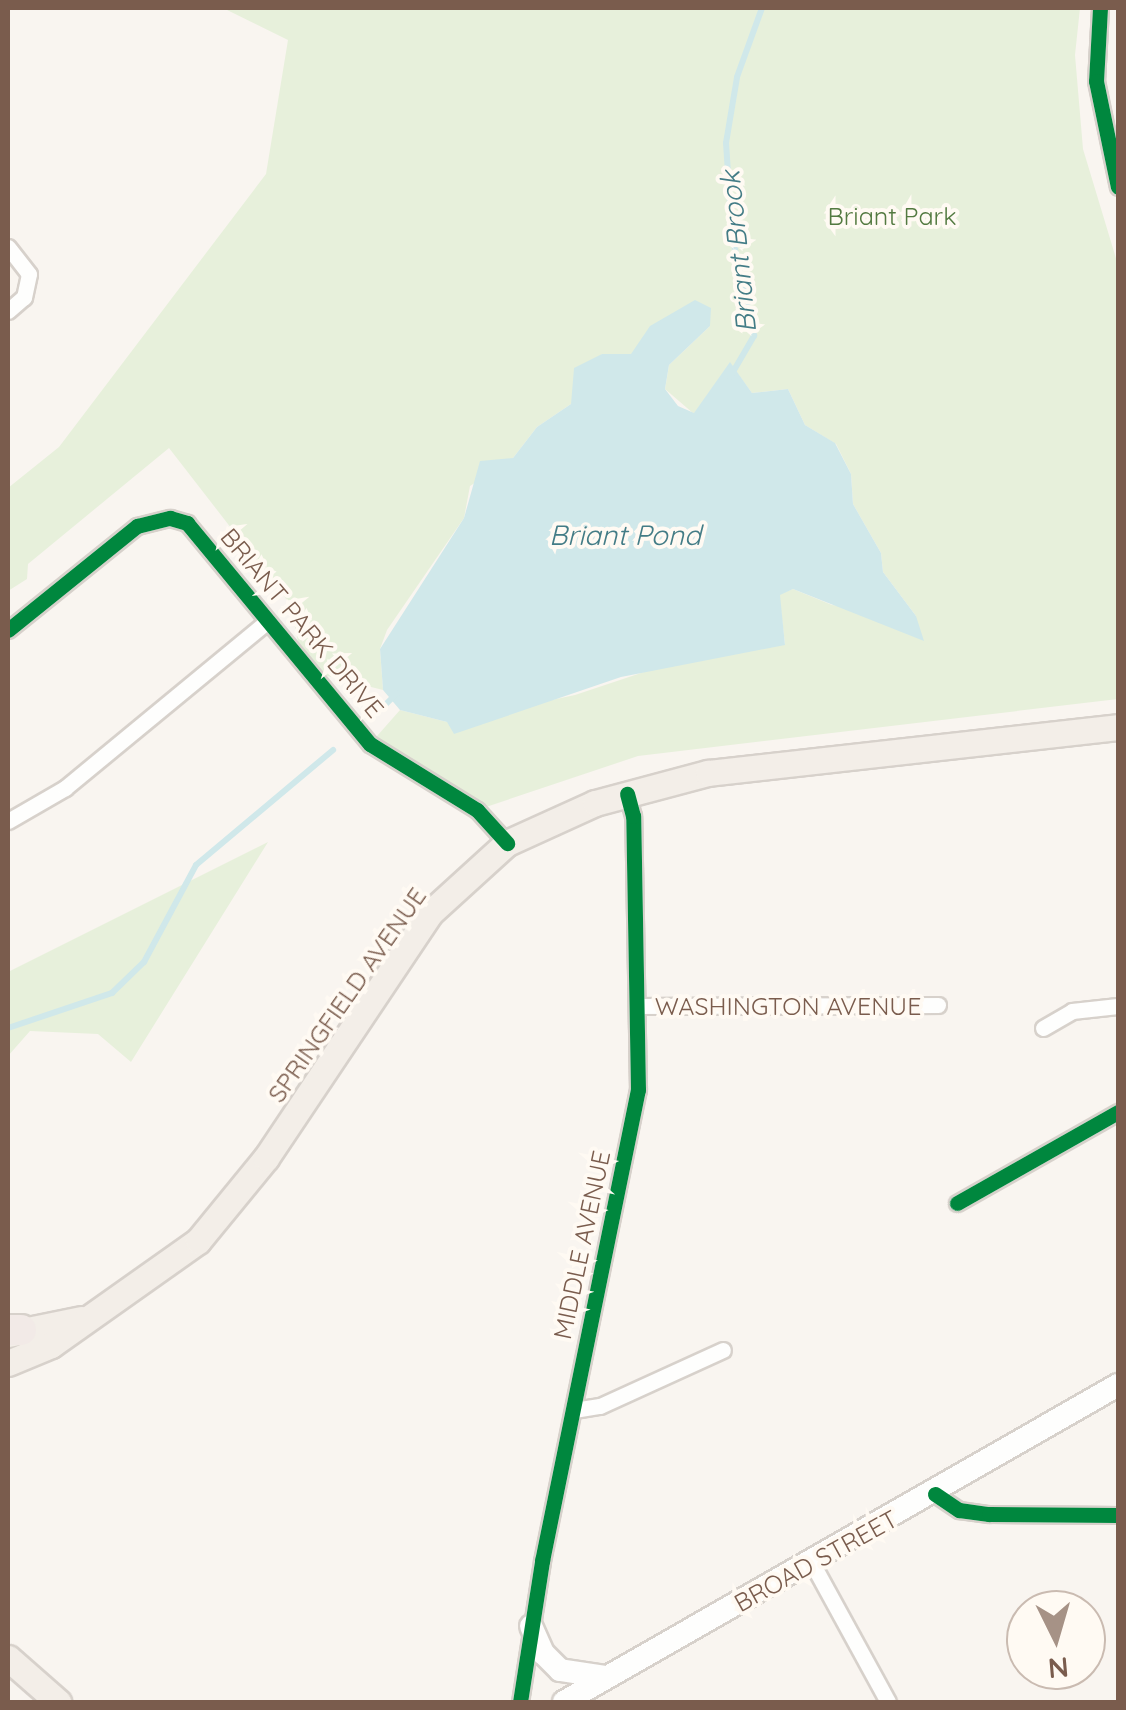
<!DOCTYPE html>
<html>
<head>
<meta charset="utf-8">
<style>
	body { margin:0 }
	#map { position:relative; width:1126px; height:1710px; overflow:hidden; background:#f9f5f0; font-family:Quicksand,sans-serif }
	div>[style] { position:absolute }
	.green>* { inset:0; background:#e7f0db }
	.water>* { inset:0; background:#d0e8ea }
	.stream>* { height:6px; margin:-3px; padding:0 3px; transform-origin:3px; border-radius:3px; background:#d0e8ea }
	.roads { filter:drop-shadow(2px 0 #d7d1cb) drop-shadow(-2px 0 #d7d1cb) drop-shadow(0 2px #d7d1cb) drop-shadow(0 -2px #d7d1cb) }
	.street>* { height:15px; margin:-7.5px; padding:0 7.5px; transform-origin:7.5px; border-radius:7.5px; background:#fefefd }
	.secondary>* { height:22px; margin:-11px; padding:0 11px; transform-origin:11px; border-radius:11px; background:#fefefd }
	.primary>* { height:25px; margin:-12.5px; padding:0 12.5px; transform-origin:12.5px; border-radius:12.5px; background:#f3eee8 }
	.highway>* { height:30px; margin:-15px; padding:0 15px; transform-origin:15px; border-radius:15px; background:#f2eae7 }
	.cycleway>* { height:15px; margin:-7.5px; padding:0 7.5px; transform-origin:7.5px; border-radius:7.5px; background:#00873e }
	span { translate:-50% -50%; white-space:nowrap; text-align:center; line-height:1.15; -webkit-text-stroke:8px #fffaf3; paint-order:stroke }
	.park-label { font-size:25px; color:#537a41 }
	.street-label { font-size:25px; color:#7a5c4d }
	.water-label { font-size:28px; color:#437c86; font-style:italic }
	.frame { position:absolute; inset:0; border:10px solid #7a5c4d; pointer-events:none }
	.north { position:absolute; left:1006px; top:1590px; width:100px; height:100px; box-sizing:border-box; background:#fffaf3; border:2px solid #cabbb1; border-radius:50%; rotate:175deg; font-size:28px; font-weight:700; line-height:40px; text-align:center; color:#7a5c4d }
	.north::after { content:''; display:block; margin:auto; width:35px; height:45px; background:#a69286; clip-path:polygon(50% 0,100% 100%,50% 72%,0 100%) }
</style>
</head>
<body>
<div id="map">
	<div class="green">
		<div style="clip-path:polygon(223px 8px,1080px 8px,1075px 55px,1083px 149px,1118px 265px,1118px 699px,638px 756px,477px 810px,370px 744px,400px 710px,447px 722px,575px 695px,659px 667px,785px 644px,779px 594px,793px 589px,832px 605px,916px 616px,883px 572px,881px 553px,853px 504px,851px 474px,836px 444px,805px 425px,788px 389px,752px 393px,730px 363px,694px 414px,665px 389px,669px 365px,710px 326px,632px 354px,602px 354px,571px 404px,537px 427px,513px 458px,470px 486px,464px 518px,387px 630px,380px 649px,383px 690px,304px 670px,290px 604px,169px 448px,28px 564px,27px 579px,8px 591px,8px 488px,59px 447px,266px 174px,288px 40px)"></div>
		<div style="clip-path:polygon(268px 842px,131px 1062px,98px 1034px,30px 1031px,8px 1056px,8px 972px)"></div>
	</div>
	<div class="water">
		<div style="clip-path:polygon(695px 300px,711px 308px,710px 326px,669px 365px,665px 389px,678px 406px,694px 413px,730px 362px,752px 393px,788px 389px,805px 425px,835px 443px,851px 474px,853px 504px,881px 553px,883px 572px,916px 616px,924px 641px,793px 589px,780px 595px,785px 645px,621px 677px,454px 734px,447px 722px,400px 710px,383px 690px,380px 649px,464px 518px,480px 461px,513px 458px,537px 427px,571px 404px,574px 368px,602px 354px,631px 354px,650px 326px)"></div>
	</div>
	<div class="stream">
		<div style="left:730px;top:377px;width:48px;rotate:-59.7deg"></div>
		<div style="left:754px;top:336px;width:103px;rotate:-102.3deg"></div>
		<div style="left:732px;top:235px;width:92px;rotate:-93.7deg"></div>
		<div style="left:726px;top:143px;width:67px;rotate:-80.5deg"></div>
		<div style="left:737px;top:77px;width:73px;rotate:-70.1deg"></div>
		<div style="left:384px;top:706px;width:18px;rotate:-45deg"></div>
		<div style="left:8px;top:1028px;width:110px;rotate:-18.6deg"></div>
		<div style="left:112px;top:993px;width:45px;rotate:-44.1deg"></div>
		<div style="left:144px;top:962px;width:110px;rotate:-61.8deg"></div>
		<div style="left:196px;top:865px;width:179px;rotate:-40deg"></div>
	</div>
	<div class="roads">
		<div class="street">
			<div style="left:1100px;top:8px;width:73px;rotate:93.1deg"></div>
			<div style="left:1096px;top:81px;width:108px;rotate:78.3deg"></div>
			<div style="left:8px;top:247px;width:34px;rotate:52deg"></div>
			<div style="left:29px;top:274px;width:24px;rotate:102deg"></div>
			<div style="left:24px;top:297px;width:21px;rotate:139deg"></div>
			<div style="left:8px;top:630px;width:166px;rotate:-38.9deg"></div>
			<div style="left:137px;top:526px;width:34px;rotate:-14deg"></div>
			<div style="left:170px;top:518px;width:18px;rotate:16deg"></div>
			<div style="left:187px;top:523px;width:287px;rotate:50.4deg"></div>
			<div style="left:370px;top:744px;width:126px;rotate:31.7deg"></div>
			<div style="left:477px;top:810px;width:45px;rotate:47.7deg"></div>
			<div style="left:8px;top:821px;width:66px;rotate:-30.1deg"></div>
			<div style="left:65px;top:788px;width:258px;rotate:-39.5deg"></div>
			<div style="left:638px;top:1006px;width:300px;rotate:-0.2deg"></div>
			<div style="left:1043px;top:1028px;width:34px;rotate:-30deg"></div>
			<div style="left:1072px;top:1011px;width:46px;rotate:-6.2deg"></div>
			<div style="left:957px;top:1203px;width:185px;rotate:-29.5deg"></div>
			<div style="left:574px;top:1410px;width:26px;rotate:-9deg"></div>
			<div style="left:600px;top:1406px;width:135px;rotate:-24.5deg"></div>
			<div style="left:935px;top:1494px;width:29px;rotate:34deg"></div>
			<div style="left:959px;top:1510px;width:30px;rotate:8deg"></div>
			<div style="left:989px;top:1514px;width:129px;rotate:0.4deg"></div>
			<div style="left:812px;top:1563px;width:158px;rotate:61.3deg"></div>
			<div style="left:520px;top:1702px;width:143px;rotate:-81.1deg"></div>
			<div style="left:542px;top:1561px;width:481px;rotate:-78.5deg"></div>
			<div style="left:638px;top:1090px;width:274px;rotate:-91deg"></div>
			<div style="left:633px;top:816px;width:23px;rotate:-105deg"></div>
		</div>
		<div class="secondary">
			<div style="left:531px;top:1626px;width:30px;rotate:66deg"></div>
			<div style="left:543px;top:1653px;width:24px;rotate:45deg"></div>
			<div style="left:560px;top:1670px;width:47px;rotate:8.7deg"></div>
			<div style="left:564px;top:1702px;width:638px;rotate:-29.78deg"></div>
		</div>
		<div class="primary">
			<div style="left:8px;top:1334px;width:75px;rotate:-11.6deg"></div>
			<div style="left:8px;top:1363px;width:47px;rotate:-22.7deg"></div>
			<div style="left:51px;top:1345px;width:180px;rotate:-35.3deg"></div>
			<div style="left:198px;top:1241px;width:107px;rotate:-50.7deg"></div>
			<div style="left:266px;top:1158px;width:295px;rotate:-56.2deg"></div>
			<div style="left:430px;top:913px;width:104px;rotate:-42.3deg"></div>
			<div style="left:507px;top:843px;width:97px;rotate:-24.4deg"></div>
			<div style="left:595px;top:803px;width:117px;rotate:-14.9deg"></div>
			<div style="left:708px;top:773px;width:413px;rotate:-6.4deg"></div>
			<div style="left:8px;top:1658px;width:67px;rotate:41.3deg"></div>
		</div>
		<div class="highway">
			<div style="left:8px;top:1330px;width:13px"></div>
		</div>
	</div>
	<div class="cycleway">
		<div style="left:1100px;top:8px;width:73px;rotate:93.1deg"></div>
		<div style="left:1096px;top:81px;width:108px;rotate:78.3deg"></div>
		<div style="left:8px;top:630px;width:166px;rotate:-38.9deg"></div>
		<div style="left:137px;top:526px;width:34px;rotate:-14deg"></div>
		<div style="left:170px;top:518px;width:18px;rotate:16deg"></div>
		<div style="left:187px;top:523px;width:287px;rotate:50.4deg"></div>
		<div style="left:370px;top:744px;width:126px;rotate:31.7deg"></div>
		<div style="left:477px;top:810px;width:45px;rotate:47.7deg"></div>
		<div style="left:957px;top:1203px;width:185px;rotate:-29.5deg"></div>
		<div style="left:935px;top:1494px;width:29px;rotate:34deg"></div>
		<div style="left:959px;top:1510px;width:30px;rotate:8deg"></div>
		<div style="left:989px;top:1514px;width:129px;rotate:0.4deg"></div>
		<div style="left:520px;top:1702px;width:143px;rotate:-81.1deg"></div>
		<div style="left:542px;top:1561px;width:481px;rotate:-78.5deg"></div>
		<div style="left:638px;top:1090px;width:274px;rotate:-91deg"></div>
		<div style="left:633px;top:816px;width:23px;rotate:-105deg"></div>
	</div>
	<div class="park-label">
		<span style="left:892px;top:216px">Briant Park</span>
	</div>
	<div class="street-label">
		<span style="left:302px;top:623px;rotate:50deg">BRIANT PARK DRIVE</span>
		<span style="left:347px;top:995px;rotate:-55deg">SPRINGFIELD AVENUE</span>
		<span style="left:788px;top:1006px">WASHINGTON AVENUE</span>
		<span style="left:582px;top:1245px;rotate:-78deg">MIDDLE AVENUE</span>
		<span style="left:816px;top:1561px;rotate:-29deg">BROAD STREET</span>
	</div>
	<div class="water-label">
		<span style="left:738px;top:252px;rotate:-96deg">Briant Brook</span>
		<span style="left:625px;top:535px">Briant Pond</span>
	</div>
	<div class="frame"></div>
	<div class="north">N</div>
</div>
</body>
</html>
